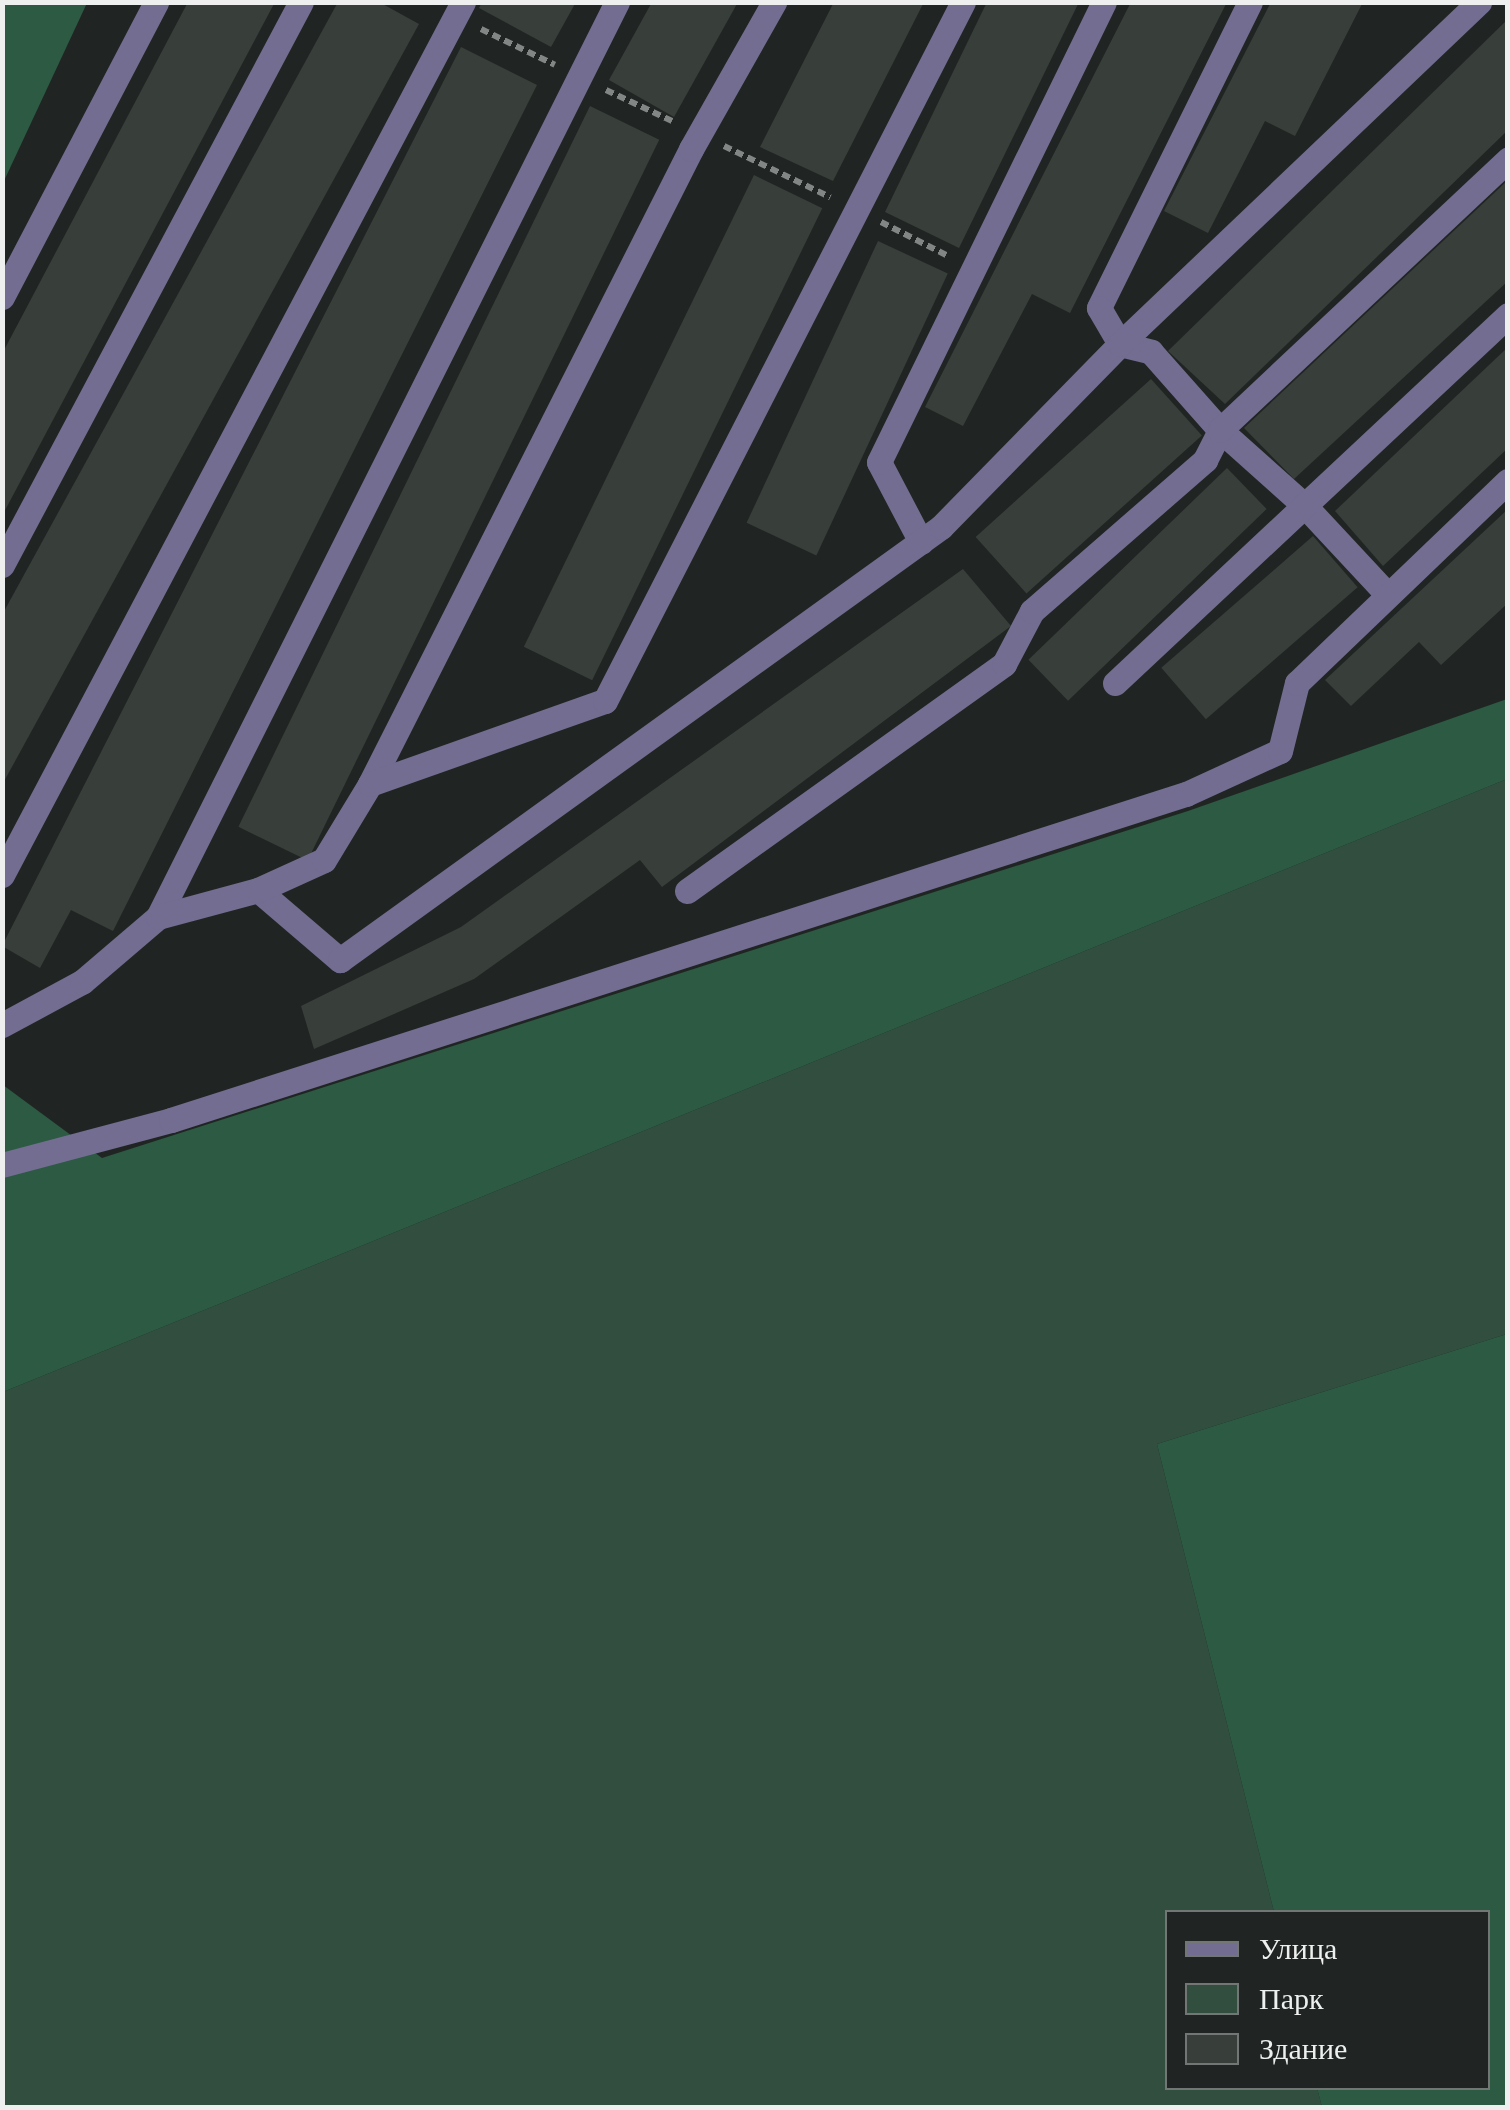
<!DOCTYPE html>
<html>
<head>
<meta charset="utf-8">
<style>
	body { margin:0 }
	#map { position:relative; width:1510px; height:2110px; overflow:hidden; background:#202523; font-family:"Times New Roman",serif }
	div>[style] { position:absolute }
	.green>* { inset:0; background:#314e3f }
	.forest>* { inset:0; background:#2c5a43 }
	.building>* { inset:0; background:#383e3a; transform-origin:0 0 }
	.path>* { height:6px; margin-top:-3px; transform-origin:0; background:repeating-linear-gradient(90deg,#828684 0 8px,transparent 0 13px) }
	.minor>* { height:25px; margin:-12.5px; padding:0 12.5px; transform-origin:12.5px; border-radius:12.5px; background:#726d91 }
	span { translate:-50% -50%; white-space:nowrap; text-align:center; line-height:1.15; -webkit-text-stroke:8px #202523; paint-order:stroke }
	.frame { position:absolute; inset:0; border:5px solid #edf0ee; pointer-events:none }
	.legend { position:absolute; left:1165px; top:1910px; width:325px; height:180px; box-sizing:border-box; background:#202523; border:2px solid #727674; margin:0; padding:12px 18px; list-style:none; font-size:30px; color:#edf0ee }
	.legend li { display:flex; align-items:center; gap:20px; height:50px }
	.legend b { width:50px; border:2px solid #727674 }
</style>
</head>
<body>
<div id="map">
	<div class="green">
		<div style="clip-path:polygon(1507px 779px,1507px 1334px,1157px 1444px,1274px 1912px,1168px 1912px,1168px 2088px,1317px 2088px,1322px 2107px,3px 2108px,3px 1392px)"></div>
	</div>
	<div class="forest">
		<div style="clip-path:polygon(3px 2px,87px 3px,3px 183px,2px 3px)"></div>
		<div style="clip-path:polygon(1507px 699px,1507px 779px,3px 1392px,3px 1085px,102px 1158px,1188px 811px)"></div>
		<div style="clip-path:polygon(1507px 1334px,1507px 2107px,1322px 2107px,1317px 2088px,1488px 2088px,1488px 1912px,1274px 1912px,1157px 1444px)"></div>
	</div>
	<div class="building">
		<div style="clip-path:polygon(188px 2px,275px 2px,2px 516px,2px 354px)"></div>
		<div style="clip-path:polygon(338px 2px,379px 2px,419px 24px,2px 785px,2px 615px)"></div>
		<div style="clip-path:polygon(482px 2px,576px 2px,551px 47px,479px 8px)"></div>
		<div style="clip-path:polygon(652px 2px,738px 2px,674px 117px,609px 80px)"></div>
		<div style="clip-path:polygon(834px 2px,924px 2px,833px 181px,760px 147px)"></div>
		<div style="clip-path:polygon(987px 2px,1079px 2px,959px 248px,885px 212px)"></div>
		<div style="clip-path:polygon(1131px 2px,1227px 2px,1070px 313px,1032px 294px,963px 426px,925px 407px)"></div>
		<div style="clip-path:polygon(1271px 2px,1363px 2px,1295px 136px,1265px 121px,1208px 233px,1164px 211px)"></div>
		<div style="clip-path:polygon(1508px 19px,1508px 130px,1225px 404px,1168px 351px)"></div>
		<div style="clip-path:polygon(461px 47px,537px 85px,113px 931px,71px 910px,40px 968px,2px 946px)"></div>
		<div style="left:590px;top:106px;width:77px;height:802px;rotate:26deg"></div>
		<div style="left:754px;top:175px;width:76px;height:525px;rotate:26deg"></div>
		<div style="clip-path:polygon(1508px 180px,1508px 281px,1294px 479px,1244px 428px)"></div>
		<div style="left:878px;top:241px;width:77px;height:311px;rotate:25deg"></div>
		<div style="clip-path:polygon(1508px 347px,1508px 448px,1383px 566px,1335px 511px)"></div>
		<div style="left:1151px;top:379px;width:76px;height:236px;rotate:48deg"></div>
		<div style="left:1227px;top:468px;width:57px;height:276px;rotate:46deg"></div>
		<div style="clip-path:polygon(1508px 509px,1508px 603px,1441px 665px,1419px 642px,1351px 706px,1325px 680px)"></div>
		<div style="left:1313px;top:536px;width:68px;height:201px;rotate:49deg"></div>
		<div style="clip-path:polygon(963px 569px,1011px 626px,662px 887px,640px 860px,474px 979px,314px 1049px,301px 1006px,461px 927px)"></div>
	</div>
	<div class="path">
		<div style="left:481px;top:29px;width:82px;rotate:25.9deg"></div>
		<div style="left:606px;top:90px;width:73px;rotate:25.2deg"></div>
		<div style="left:724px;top:146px;width:118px;rotate:25.7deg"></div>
		<div style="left:881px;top:222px;width:73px;rotate:26.9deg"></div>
	</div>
	<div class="minor">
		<div style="left:1250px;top:2px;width:341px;rotate:116.3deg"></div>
		<div style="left:1099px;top:308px;width:42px;rotate:59.7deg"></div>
		<div style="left:1120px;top:344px;width:32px;rotate:14deg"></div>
		<div style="left:1151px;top:352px;width:104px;rotate:48.5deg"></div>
		<div style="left:1220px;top:430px;width:113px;rotate:41.8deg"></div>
		<div style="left:1304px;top:505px;width:123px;rotate:47deg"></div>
		<div style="left:2px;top:297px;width:333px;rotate:-62.4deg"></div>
		<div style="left:921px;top:542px;width:90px;rotate:-117.7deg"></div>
		<div style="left:879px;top:462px;width:512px;rotate:-63.94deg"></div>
		<div style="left:2px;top:565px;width:637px;rotate:-62.03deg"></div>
		<div style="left:1115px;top:683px;width:538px;rotate:-43.12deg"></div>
		<div style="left:370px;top:784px;width:712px;rotate:-63.18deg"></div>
		<div style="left:691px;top:149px;width:169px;rotate:-60.5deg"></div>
		<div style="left:2px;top:875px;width:987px;rotate:-62.16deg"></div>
		<div style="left:258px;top:890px;width:108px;rotate:40.5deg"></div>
		<div style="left:340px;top:960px;width:741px;rotate:-35.77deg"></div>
		<div style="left:941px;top:527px;width:256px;rotate:-45.6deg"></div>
		<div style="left:1120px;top:344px;width:496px;rotate:-43.6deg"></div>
		<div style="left:687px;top:891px;width:390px;rotate:-35.6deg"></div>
		<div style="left:1004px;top:664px;width:60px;rotate:-62.2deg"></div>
		<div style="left:1032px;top:611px;width:230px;rotate:-41.1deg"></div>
		<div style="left:1205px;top:460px;width:34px;rotate:-63deg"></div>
		<div style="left:1220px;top:430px;width:395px;rotate:-43.2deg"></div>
		<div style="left:158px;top:917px;width:1024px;rotate:-63.36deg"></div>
		<div style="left:2px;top:1025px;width:91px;rotate:-28.3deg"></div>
		<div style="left:82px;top:982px;width:100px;rotate:-40.5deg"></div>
		<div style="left:158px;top:917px;width:104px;rotate:-15.1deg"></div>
		<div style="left:258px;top:890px;width:72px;rotate:-24.4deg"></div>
		<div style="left:324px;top:860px;width:89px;rotate:-58.8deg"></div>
		<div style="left:370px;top:784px;width:249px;rotate:-19.5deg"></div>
		<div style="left:605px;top:701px;width:785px;rotate:-62.88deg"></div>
		<div style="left:2px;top:1165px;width:175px;rotate:-14.9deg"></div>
		<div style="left:171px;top:1120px;width:1066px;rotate:-17.81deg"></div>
		<div style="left:1186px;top:794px;width:103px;rotate:-24.6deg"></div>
		<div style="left:1280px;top:751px;width:70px;rotate:-76deg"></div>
		<div style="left:1297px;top:683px;width:292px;rotate:-43.8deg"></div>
	</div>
	<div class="frame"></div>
	<ul class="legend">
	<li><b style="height:12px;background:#726d91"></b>Улица</li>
	<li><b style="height:28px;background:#314e3f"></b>Парк</li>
	<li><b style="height:28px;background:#383e3a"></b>Здание</li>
	</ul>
</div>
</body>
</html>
